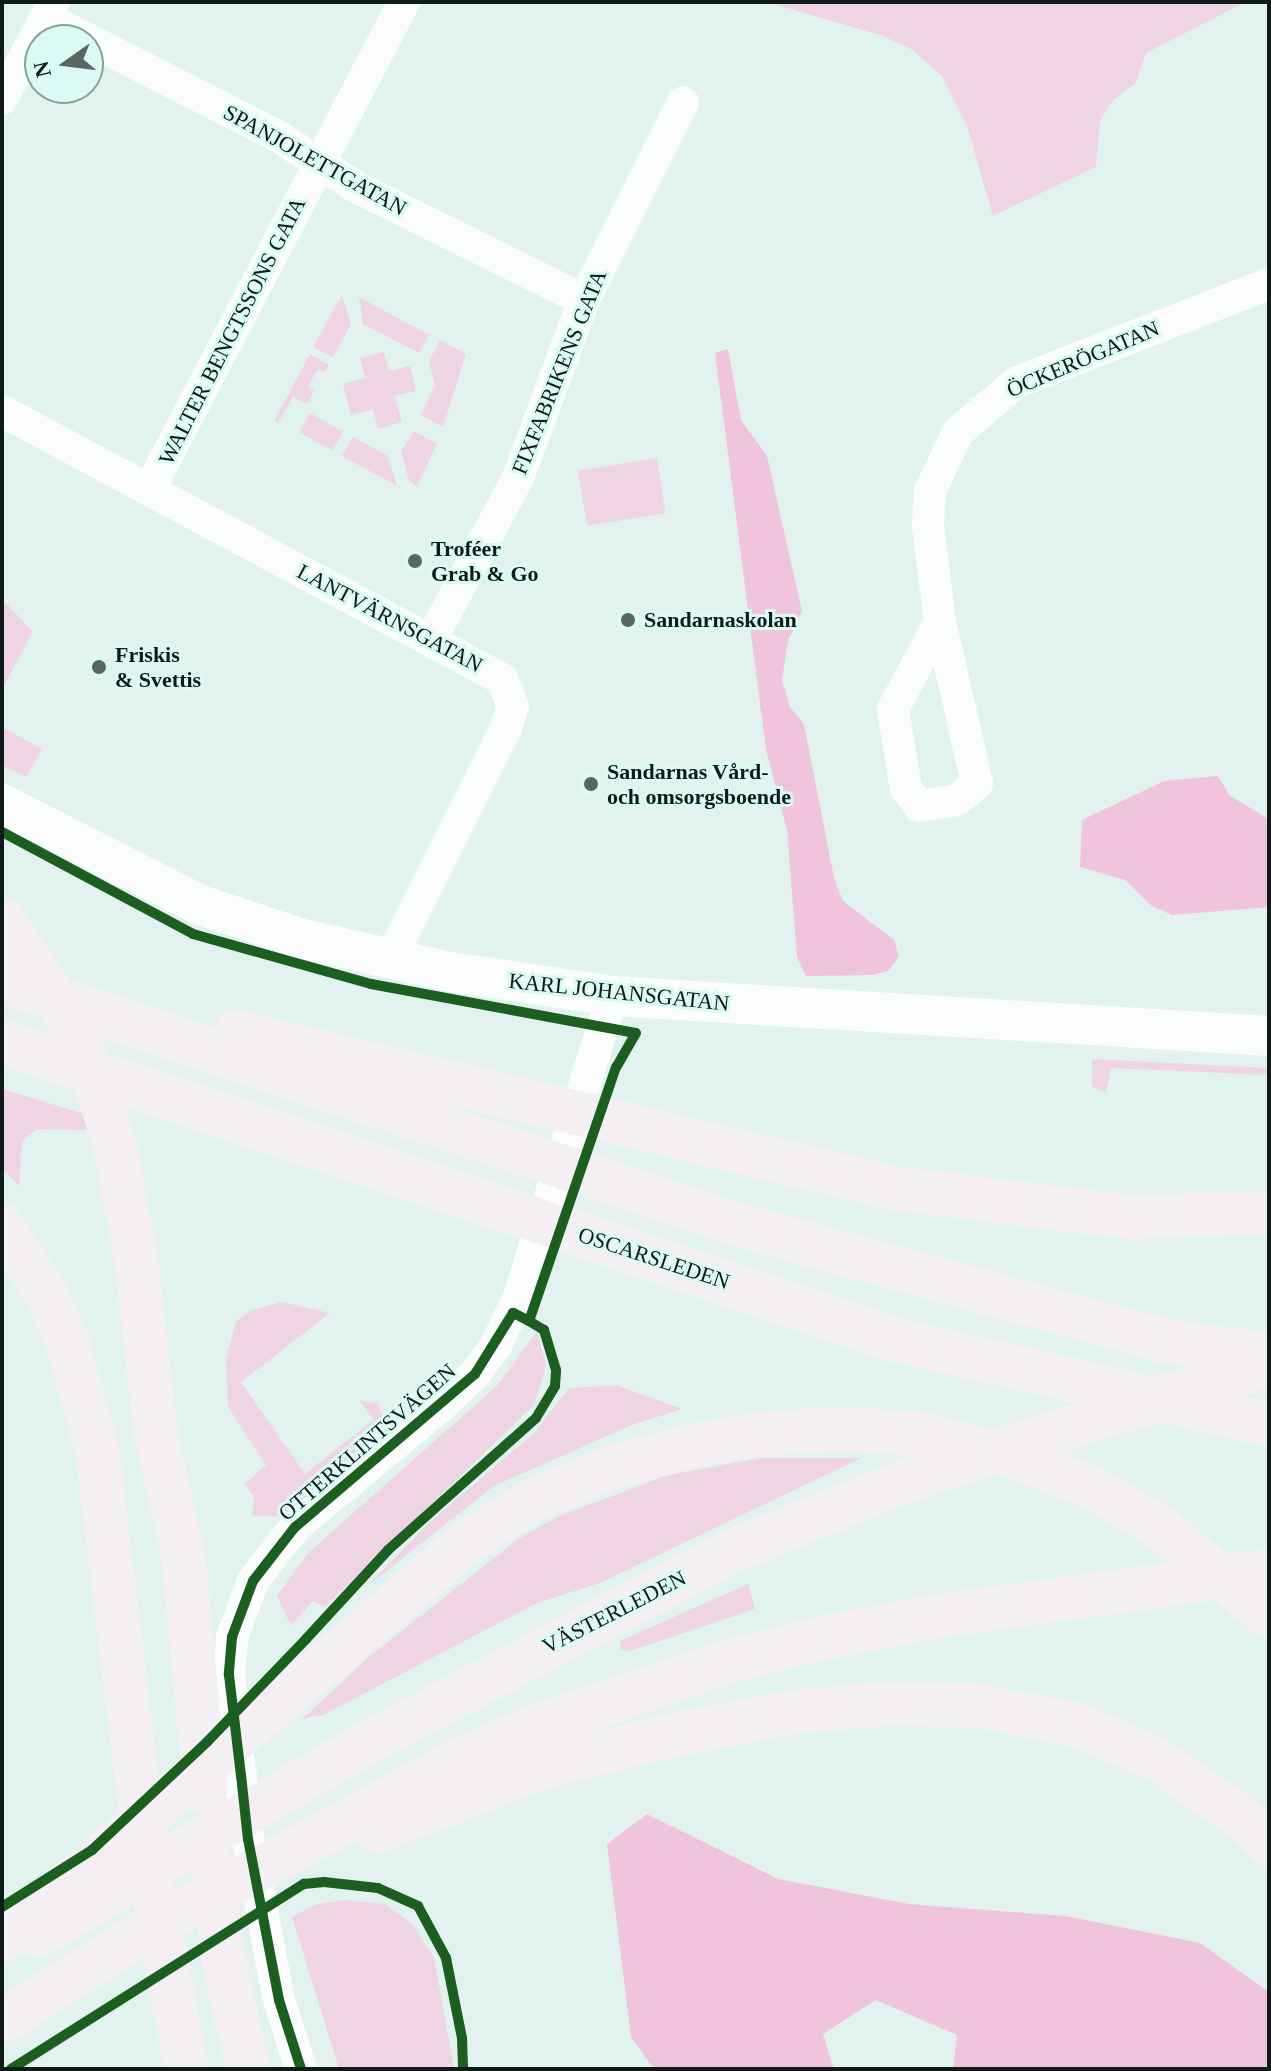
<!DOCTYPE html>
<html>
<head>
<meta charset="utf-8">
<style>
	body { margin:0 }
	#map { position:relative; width:1271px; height:2071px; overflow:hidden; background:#e2f3ef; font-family:"Times New Roman",serif }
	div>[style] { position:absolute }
	.green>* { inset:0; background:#efd5e3; transform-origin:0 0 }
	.forest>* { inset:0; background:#efc4dc }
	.minor>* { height:32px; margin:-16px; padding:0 16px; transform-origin:16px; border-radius:16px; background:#fbfdfd }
	.tertiary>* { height:40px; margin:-20px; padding:0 20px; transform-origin:20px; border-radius:20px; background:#fbfdfd }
	.trunk>* { height:44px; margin:-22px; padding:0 22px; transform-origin:22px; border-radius:22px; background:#f4eff2 }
	.cycleway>* { height:10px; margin:-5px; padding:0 5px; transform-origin:5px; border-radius:5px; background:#1b5e20 }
	.dots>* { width:22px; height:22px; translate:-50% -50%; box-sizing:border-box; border:4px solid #dbfaf3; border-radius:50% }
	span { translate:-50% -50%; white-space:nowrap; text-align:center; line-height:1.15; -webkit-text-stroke:6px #dbfaf3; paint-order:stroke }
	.street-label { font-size:22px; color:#0f1b18 }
	.poi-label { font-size:22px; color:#0f1b18; font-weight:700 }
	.left { translate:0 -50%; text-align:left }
	.frame { position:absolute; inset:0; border:4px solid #0f1b18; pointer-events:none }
	.north { position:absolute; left:24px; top:24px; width:80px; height:80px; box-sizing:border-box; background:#dbfaf3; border:2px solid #89a19b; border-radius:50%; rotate:256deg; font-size:22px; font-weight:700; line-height:32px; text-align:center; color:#0f1b18 }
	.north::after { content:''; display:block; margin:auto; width:28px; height:36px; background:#596763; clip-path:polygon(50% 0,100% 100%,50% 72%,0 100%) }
</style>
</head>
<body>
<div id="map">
	<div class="green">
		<div style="clip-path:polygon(767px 2px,1246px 2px,1146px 53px,1136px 83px,1113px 100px,1100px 121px,1096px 167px,993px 216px,967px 126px,942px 76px,911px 49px,883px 36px)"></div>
		<div style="clip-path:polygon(342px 295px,351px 324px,333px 357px,313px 347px)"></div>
		<div style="clip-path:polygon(359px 297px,429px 335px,419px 353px,363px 324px)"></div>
		<div style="clip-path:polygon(440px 340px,466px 354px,443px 427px,421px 415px,435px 385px,429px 361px)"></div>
		<div style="clip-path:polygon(384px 352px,389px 371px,410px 366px,416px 391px,395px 396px,402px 422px,378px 429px,373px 410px,351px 415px,343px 384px,365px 378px,360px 358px)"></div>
		<div style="clip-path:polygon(310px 354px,329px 365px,325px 372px,318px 369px,308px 386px,314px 391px,307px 404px,293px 397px,278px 423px,274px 421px)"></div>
		<div style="left:310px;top:413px;width:38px;height:22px;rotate:29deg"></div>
		<div style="clip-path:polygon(414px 431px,437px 444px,417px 486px,409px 481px,401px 451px)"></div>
		<div style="clip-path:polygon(353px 437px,388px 456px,397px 486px,342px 456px)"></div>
		<div style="left:657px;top:458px;width:56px;height:80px;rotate:81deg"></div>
		<div style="clip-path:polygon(6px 603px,33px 632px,2px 689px,2px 609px)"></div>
		<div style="clip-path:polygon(2px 727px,42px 749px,26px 777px,2px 765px)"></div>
		<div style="clip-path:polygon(1092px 1059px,1269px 1068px,1269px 1075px,1111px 1068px,1106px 1093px,1092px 1086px)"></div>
		<div style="clip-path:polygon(2px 1089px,91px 1116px,96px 1130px,37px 1129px,22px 1142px,19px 1186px,2px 1168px)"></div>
		<div style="clip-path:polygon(282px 1302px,330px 1313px,241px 1382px,305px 1474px,373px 1420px,360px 1401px,378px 1403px,386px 1425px,283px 1517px,252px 1515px,254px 1497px,245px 1484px,266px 1465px,228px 1407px,226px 1359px,236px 1321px,252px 1310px)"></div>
		<div style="clip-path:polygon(537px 1331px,546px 1366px,534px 1405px,325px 1607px,313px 1601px,291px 1626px,277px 1596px,309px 1552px,497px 1386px)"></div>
		<div style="clip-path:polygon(616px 1385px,682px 1409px,632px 1425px,494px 1486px,365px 1588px,429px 1523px,535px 1432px,569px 1388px)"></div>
		<div style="clip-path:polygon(762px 1458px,861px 1458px,600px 1583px,537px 1603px,323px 1715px,303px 1718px,369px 1657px,518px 1539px,559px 1516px,668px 1475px)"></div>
		<div style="clip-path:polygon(748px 1584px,755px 1609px,630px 1651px,621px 1650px,620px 1641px)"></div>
		<div style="clip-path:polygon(344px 1900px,385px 1904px,413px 1925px,434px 1957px,454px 2069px,339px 2069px,292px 1917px,314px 1905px)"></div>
	</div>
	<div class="forest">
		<div style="clip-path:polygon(728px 349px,741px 420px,767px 456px,802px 611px,788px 641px,782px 680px,790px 707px,804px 724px,834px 878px,843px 901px,894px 940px,899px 956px,889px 970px,874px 975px,806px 976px,797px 957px,787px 830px,766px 750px,715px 353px)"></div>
		<div style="clip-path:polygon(1218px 776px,1230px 796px,1269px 819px,1269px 907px,1172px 915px,1152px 906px,1125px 880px,1080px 867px,1082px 820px,1164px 781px)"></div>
		<div style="clip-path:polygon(647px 1814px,778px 1879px,909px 1904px,1065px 1916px,1200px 1943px,1269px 1992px,1269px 2069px,953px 2069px,957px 2035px,876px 2000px,823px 2034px,834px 2069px,654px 2069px,631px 2037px,607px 1844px)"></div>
	</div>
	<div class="minor">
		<div style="left:46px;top:18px;width:258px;rotate:27deg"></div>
		<div style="left:276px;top:135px;width:95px;rotate:33deg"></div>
		<div style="left:356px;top:187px;width:254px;rotate:26.4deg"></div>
		<div style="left:2px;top:99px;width:110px;rotate:-61.8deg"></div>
		<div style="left:2px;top:411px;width:567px;rotate:28.19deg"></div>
		<div style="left:502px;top:679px;width:29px;rotate:68deg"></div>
		<div style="left:513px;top:706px;width:23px;rotate:108deg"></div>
		<div style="left:506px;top:728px;width:259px;rotate:116.6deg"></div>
		<div style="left:149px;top:490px;width:551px;rotate:-62.41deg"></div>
		<div style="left:940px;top:622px;width:99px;rotate:118.4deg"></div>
		<div style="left:893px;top:709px;width:81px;rotate:80.8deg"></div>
		<div style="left:906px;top:789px;width:22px;rotate:51deg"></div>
		<div style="left:920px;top:806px;width:37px;rotate:-9deg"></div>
		<div style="left:957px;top:800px;width:26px;rotate:-40deg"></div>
		<div style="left:977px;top:783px;width:165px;rotate:-102.9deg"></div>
		<div style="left:940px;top:622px;width:97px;rotate:-97.1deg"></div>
		<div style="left:928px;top:526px;width:35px;rotate:-87deg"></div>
		<div style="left:930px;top:491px;width:65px;rotate:-64.6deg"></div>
		<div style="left:958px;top:432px;width:77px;rotate:-40.3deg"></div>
		<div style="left:1017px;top:382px;width:270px;rotate:-21.3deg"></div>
		<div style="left:431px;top:640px;width:184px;rotate:-61.8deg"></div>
		<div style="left:518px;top:478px;width:190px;rotate:-69.7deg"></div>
		<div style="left:584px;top:300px;width:221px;rotate:-63.4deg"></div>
		<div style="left:301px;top:2069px;width:72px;rotate:-107.7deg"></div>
		<div style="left:279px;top:2000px;width:164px;rotate:-100.9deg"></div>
		<div style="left:248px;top:1839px;width:165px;rotate:-96.6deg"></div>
		<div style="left:229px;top:1675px;width:38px;rotate:-85deg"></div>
		<div style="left:232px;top:1637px;width:60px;rotate:-69.4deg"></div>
		<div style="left:253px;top:1581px;width:68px;rotate:-52.1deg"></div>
		<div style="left:295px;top:1527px;width:192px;rotate:-39.7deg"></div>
		<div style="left:443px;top:1404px;width:44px;rotate:-43.2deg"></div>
		<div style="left:475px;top:1374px;width:36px;rotate:-54deg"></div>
		<div style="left:496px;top:1345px;width:53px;rotate:-64.4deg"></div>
		<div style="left:519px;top:1297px;width:315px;rotate:-72.8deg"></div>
	</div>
	<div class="tertiary">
		<div style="left:2px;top:804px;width:222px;rotate:27deg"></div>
		<div style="left:200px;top:905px;width:108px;rotate:18.3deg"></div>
		<div style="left:303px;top:939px;width:152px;rotate:12.6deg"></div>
		<div style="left:451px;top:972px;width:163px;rotate:8.5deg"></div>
		<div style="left:612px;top:996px;width:658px;rotate:3.48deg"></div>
	</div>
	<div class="trunk">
		<div style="left:2px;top:919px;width:115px;rotate:56deg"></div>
		<div style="left:66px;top:1014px;width:62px;rotate:65.1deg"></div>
		<div style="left:92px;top:1070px;width:79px;rotate:73.2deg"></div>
		<div style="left:115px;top:1146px;width:121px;rotate:79.5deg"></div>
		<div style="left:137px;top:1265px;width:165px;rotate:83.7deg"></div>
		<div style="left:155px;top:1429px;width:135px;rotate:77.6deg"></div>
		<div style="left:184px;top:1561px;width:232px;rotate:84.8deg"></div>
		<div style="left:2px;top:981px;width:775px;rotate:18.34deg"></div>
		<div style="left:738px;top:1225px;width:437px;rotate:15.2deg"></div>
		<div style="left:1160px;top:1340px;width:110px;rotate:7.8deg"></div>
		<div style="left:236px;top:1032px;width:675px;rotate:13.36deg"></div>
		<div style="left:893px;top:1188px;width:238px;rotate:7deg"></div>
		<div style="left:1129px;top:1217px;width:140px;rotate:-1.6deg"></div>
		<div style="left:2px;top:1042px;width:942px;rotate:18.43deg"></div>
		<div style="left:896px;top:1340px;width:383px;rotate:12.8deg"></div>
		<div style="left:2px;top:1225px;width:84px;rotate:57.6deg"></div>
		<div style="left:47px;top:1296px;width:49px;rotate:66deg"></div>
		<div style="left:67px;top:1341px;width:112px;rotate:74.5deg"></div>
		<div style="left:97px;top:1449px;width:401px;rotate:83.1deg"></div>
		<div style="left:145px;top:1847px;width:226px;rotate:79.5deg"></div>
		<div style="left:377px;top:1831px;width:184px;rotate:-21deg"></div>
		<div style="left:549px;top:1765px;width:122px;rotate:-13.7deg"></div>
		<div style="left:668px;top:1736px;width:127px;rotate:-10.9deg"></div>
		<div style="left:793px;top:1712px;width:89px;rotate:-5.1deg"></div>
		<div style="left:882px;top:1704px;width:92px;rotate:0.6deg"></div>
		<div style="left:974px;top:1705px;width:105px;rotate:11deg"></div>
		<div style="left:1077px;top:1725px;width:90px;rotate:23.4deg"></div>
		<div style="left:1160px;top:1761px;width:106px;rotate:35deg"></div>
		<div style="left:1247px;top:1822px;width:32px;rotate:46deg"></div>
		<div style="left:212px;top:1864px;width:89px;rotate:83.5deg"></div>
		<div style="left:222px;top:1952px;width:120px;rotate:77.5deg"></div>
		<div style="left:39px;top:1935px;width:378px;rotate:-30.4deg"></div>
		<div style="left:365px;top:1744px;width:422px;rotate:-27.7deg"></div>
		<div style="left:739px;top:1548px;width:193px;rotate:-21.9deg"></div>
		<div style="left:918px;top:1476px;width:368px;rotate:-17.7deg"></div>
		<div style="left:2px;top:1940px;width:607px;rotate:-40.59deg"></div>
		<div style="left:463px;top:1545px;width:83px;rotate:-32.7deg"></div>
		<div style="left:533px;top:1500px;width:80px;rotate:-22.7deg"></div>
		<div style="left:607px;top:1469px;width:87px;rotate:-15.3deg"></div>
		<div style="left:691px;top:1446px;width:73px;rotate:-9.5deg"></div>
		<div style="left:763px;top:1434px;width:80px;rotate:-3.6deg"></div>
		<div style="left:843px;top:1429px;width:79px;rotate:3.6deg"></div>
		<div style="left:922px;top:1434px;width:104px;rotate:14.4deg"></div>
		<div style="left:1023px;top:1460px;width:79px;rotate:22.3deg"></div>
		<div style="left:1096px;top:1490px;width:75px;rotate:30.3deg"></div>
		<div style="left:1161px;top:1528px;width:139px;rotate:39.2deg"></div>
		<div style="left:2px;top:2022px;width:172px;rotate:-32.4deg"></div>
		<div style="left:147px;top:1930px;width:355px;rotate:-28.6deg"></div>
		<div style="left:459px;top:1760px;width:77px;rotate:-23.9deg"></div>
		<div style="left:529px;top:1729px;width:219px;rotate:-18.6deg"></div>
		<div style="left:737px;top:1659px;width:93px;rotate:-13.7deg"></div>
		<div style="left:827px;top:1637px;width:121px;rotate:-10.5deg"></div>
		<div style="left:946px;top:1615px;width:326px;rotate:-7.8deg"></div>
	</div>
	<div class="cycleway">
		<div style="left:2px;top:832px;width:217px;rotate:28.1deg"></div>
		<div style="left:193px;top:934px;width:185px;rotate:15.7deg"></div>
		<div style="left:371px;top:984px;width:269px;rotate:10.5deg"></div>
		<div style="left:636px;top:1033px;width:39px;rotate:120deg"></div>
		<div style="left:616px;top:1067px;width:268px;rotate:108.9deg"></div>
		<div style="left:2px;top:1907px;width:107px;rotate:-32.3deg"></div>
		<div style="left:92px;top:1850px;width:158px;rotate:-43.2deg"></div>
		<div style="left:207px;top:1742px;width:143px;rotate:-46.1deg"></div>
		<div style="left:306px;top:1639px;width:121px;rotate:-47.3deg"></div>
		<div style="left:388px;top:1550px;width:198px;rotate:-41.7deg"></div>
		<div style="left:536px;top:1418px;width:37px;rotate:-59deg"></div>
		<div style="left:555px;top:1386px;width:16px;rotate:-86deg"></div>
		<div style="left:556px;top:1370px;width:42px;rotate:-106.7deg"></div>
		<div style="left:544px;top:1330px;width:17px;rotate:-149deg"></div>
		<div style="left:529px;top:1321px;width:18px;rotate:-153deg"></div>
		<div style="left:513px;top:1313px;width:72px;rotate:121.9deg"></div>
		<div style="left:475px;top:1374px;width:236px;rotate:139.6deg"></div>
		<div style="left:295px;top:1527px;width:68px;rotate:127.9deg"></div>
		<div style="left:253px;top:1581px;width:60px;rotate:110.6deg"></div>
		<div style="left:232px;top:1637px;width:38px;rotate:95deg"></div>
		<div style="left:229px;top:1675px;width:101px;rotate:83.2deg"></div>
		<div style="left:241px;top:1775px;width:64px;rotate:83.8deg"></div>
		<div style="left:248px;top:1839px;width:164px;rotate:79.1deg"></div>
		<div style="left:279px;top:2000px;width:72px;rotate:72.3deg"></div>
		<div style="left:11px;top:2069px;width:347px;rotate:-32.3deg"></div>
		<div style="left:304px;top:1884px;width:20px;rotate:-6deg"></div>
		<div style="left:324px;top:1882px;width:54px;rotate:6.3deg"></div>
		<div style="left:378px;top:1888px;width:44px;rotate:24.2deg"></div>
		<div style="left:418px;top:1906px;width:59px;rotate:61.7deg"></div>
		<div style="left:446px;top:1958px;width:82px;rotate:78.7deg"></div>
		<div style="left:462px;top:2038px;width:31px;rotate:88deg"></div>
	</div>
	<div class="dots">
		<div style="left:415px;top:561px;background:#596763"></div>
		<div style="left:628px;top:620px;background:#596763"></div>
		<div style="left:99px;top:667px;background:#596763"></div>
		<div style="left:591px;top:784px;background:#596763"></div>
	</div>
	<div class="street-label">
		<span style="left:315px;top:160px;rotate:29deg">SPANJOLETTGATAN</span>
		<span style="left:232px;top:331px;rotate:-63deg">WALTER BENGTSSONS GATA</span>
		<span style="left:1083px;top:359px;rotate:-23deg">ÖCKERÖGATAN</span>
		<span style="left:559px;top:372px;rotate:-68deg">FIXFABRIKENS GATA</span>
		<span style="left:390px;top:618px;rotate:28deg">LANTVÄRNSGATAN</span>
		<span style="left:619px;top:992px;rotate:6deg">KARL JOHANSGATAN</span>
		<span style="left:654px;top:1258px;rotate:18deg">OSCARSLEDEN</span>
		<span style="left:367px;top:1442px;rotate:-41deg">OTTERKLINTSVÄGEN</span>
		<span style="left:614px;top:1612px;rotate:-27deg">VÄSTERLEDEN</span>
	</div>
	<div class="poi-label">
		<span class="left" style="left:431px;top:561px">Troféer<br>Grab &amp; Go</span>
		<span class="left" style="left:644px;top:620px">Sandarnaskolan</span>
		<span class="left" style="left:115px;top:667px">Friskis<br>&amp; Svettis</span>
		<span class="left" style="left:607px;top:784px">Sandarnas Vård-<br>och omsorgsboende</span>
	</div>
	<div class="frame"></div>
	<div class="north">N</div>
</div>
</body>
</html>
